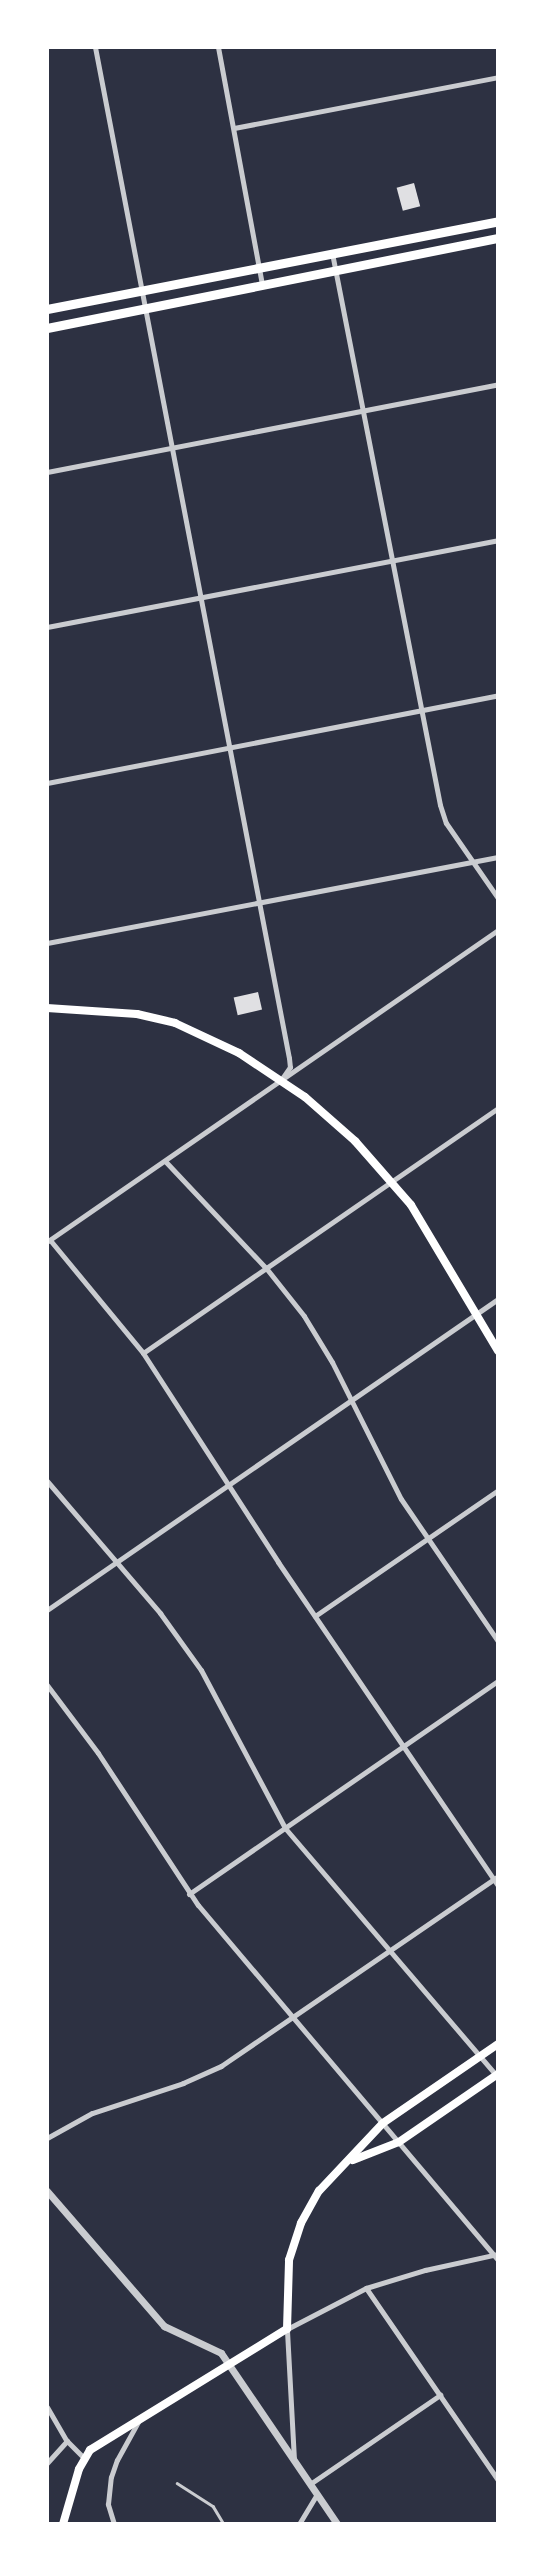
<!DOCTYPE html>
<html>
<head>
<meta charset="utf-8">
<style>
	body { margin:0 }
	#map { position:relative; width:545px; height:2571px; overflow:hidden; background:#2d3142; font-family:"Archivo Narrow",sans-serif }
	div>[style] { position:absolute }
	.building>* { inset:0; background:#e0e0e3; transform-origin:0 0 }
	.service>* { height:2.5px; margin:-1.25px; padding:0 1.25px; transform-origin:1.25px; border-radius:1.25px; background:#caccd0 }
	.minor>* { height:5px; margin:-2.5px; padding:0 2.5px; transform-origin:2.5px; border-radius:2.5px; background:#caccd0 }
	.tertiary>* { height:7px; margin:-3.5px; padding:0 3.5px; transform-origin:3.5px; border-radius:3.5px; background:#caccd0 }
	.secondary>* { height:8px; margin:-4px; padding:0 4px; transform-origin:4px; border-radius:4px; background:#fff }
	.primary>* { height:9px; margin:-4.5px; padding:0 4.5px; transform-origin:4.5px; border-radius:4.5px; background:#fff }
	span { translate:-50% -50%; white-space:nowrap; text-align:center; line-height:1.15; -webkit-text-stroke:6px #fff; paint-order:stroke }
	.frame { position:absolute; inset:0; border:49px solid #fff; pointer-events:none }
</style>
</head>
<body>
<div id="map">
	<div class="building">
		<div style="left:414px;top:183px;width:24px;height:18px;rotate:75deg"></div>
		<div style="left:258px;top:992px;width:18px;height:25px;rotate:77deg"></div>
	</div>
	<div class="service">
		<div style="left:177px;top:2483px;width:43px;rotate:32.6deg"></div>
		<div style="left:213px;top:2506px;width:21px;rotate:59deg"></div>
	</div>
	<div class="minor">
		<div style="left:95px;top:47px;width:1029px;rotate:79.14deg"></div>
		<div style="left:289px;top:1058px;width:9px;rotate:84deg"></div>
		<div style="left:290px;top:1067px;width:16px;rotate:125deg"></div>
		<div style="left:218px;top:47px;width:242px;rotate:79.5deg"></div>
		<div style="left:234px;top:128px;width:269px;rotate:-10.9deg"></div>
		<div style="left:332px;top:253px;width:562px;rotate:78.93deg"></div>
		<div style="left:440px;top:805px;width:19px;rotate:72deg"></div>
		<div style="left:446px;top:823px;width:91px;rotate:55.3deg"></div>
		<div style="left:47px;top:472px;width:460px;rotate:-11deg"></div>
		<div style="left:47px;top:627px;width:459px;rotate:-10.9deg"></div>
		<div style="left:47px;top:783px;width:460px;rotate:-11deg"></div>
		<div style="left:47px;top:943px;width:459px;rotate:-10.8deg"></div>
		<div style="left:165px;top:1161px;width:147px;rotate:46.7deg"></div>
		<div style="left:266px;top:1268px;width:61px;rotate:51.6deg"></div>
		<div style="left:304px;top:1316px;width:54px;rotate:58.7deg"></div>
		<div style="left:332px;top:1362px;width:153px;rotate:63.3deg"></div>
		<div style="left:401px;top:1499px;width:172px;rotate:55.7deg"></div>
		<div style="left:50px;top:1240px;width:146px;rotate:50.5deg"></div>
		<div style="left:143px;top:1353px;width:249px;rotate:57.1deg"></div>
		<div style="left:278px;top:1562px;width:392px;rotate:55.8deg"></div>
		<div style="left:48px;top:1241px;width:547px;rotate:-34.65deg"></div>
		<div style="left:143px;top:1353px;width:431px;rotate:-34.6deg"></div>
		<div style="left:47px;top:1481px;width:174px;rotate:49.4deg"></div>
		<div style="left:160px;top:1613px;width:70px;rotate:54.3deg"></div>
		<div style="left:201px;top:1670px;width:179px;rotate:62deg"></div>
		<div style="left:285px;top:1828px;width:325px;rotate:49.5deg"></div>
		<div style="left:47px;top:1610px;width:548px;rotate:-34.59deg"></div>
		<div style="left:315px;top:1616px;width:222px;rotate:-34.5deg"></div>
		<div style="left:47px;top:1685px;width:85px;rotate:53.1deg"></div>
		<div style="left:98px;top:1753px;width:182px;rotate:56.7deg"></div>
		<div style="left:198px;top:1905px;width:465px;rotate:49.8deg"></div>
		<div style="left:189px;top:1894px;width:375px;rotate:-34.6deg"></div>
		<div style="left:47px;top:2138px;width:51px;rotate:-29.1deg"></div>
		<div style="left:92px;top:2113px;width:96px;rotate:-18.2deg"></div>
		<div style="left:183px;top:2083px;width:42px;rotate:-24.1deg"></div>
		<div style="left:221px;top:2066px;width:336px;rotate:-34.4deg"></div>
		<div style="left:366px;top:2288px;width:233px;rotate:55.5deg"></div>
		<div style="left:47px;top:2407px;width:39px;rotate:60deg"></div>
		<div style="left:67px;top:2441px;width:24px;rotate:45deg"></div>
		<div style="left:294px;top:2460px;width:131px;rotate:-93.1deg"></div>
		<div style="left:287px;top:2329px;width:89px;rotate:-27.4deg"></div>
		<div style="left:366px;top:2288px;width:62px;rotate:-17deg"></div>
		<div style="left:425px;top:2270px;width:75px;rotate:-12.4deg"></div>
		<div style="left:47px;top:2463px;width:30px;rotate:-48deg"></div>
		<div style="left:310px;top:2484px;width:158px;rotate:-34.4deg"></div>
		<div style="left:114px;top:2524px;width:21px;rotate:-107deg"></div>
		<div style="left:108px;top:2504px;width:27px;rotate:-84deg"></div>
		<div style="left:111px;top:2477px;width:18px;rotate:-71deg"></div>
		<div style="left:117px;top:2460px;width:43px;rotate:-61.1deg"></div>
		<div style="left:299px;top:2524px;width:35px;rotate:-59deg"></div>
	</div>
	<div class="tertiary">
		<div style="left:47px;top:2191px;width:179px;rotate:49.1deg"></div>
		<div style="left:164px;top:2326px;width:63px;rotate:25.3deg"></div>
		<div style="left:221px;top:2353px;width:207px;rotate:55.8deg"></div>
	</div>
	<div class="secondary">
		<div style="left:47px;top:1008px;width:90px;rotate:3.8deg"></div>
		<div style="left:137px;top:1014px;width:39px;rotate:13deg"></div>
		<div style="left:175px;top:1023px;width:71px;rotate:25.1deg"></div>
		<div style="left:239px;top:1053px;width:79px;rotate:33.7deg"></div>
		<div style="left:305px;top:1097px;width:67px;rotate:41.3deg"></div>
		<div style="left:355px;top:1141px;width:85px;rotate:48.8deg"></div>
		<div style="left:411px;top:1205px;width:170px;rotate:59.2deg"></div>
		<div style="left:353px;top:2160px;width:49px;rotate:-21.4deg"></div>
		<div style="left:399px;top:2142px;width:120px;rotate:-34.5deg"></div>
		<div style="left:63px;top:2524px;width:57px;rotate:-73.8deg"></div>
		<div style="left:79px;top:2469px;width:22px;rotate:-60deg"></div>
		<div style="left:90px;top:2450px;width:231px;rotate:-31.6deg"></div>
		<div style="left:287px;top:2329px;width:69px;rotate:-88.3deg"></div>
		<div style="left:289px;top:2260px;width:39px;rotate:-72deg"></div>
		<div style="left:301px;top:2223px;width:37px;rotate:-61deg"></div>
		<div style="left:319px;top:2191px;width:93px;rotate:-46.7deg"></div>
		<div style="left:383px;top:2123px;width:140px;rotate:-34.5deg"></div>
	</div>
	<div class="primary">
		<div style="left:47px;top:309px;width:460px;rotate:-11deg"></div>
		<div style="left:47px;top:328px;width:460px;rotate:-11.3deg"></div>
	</div>
	<div class="frame"></div>
</div>
</body>
</html>
